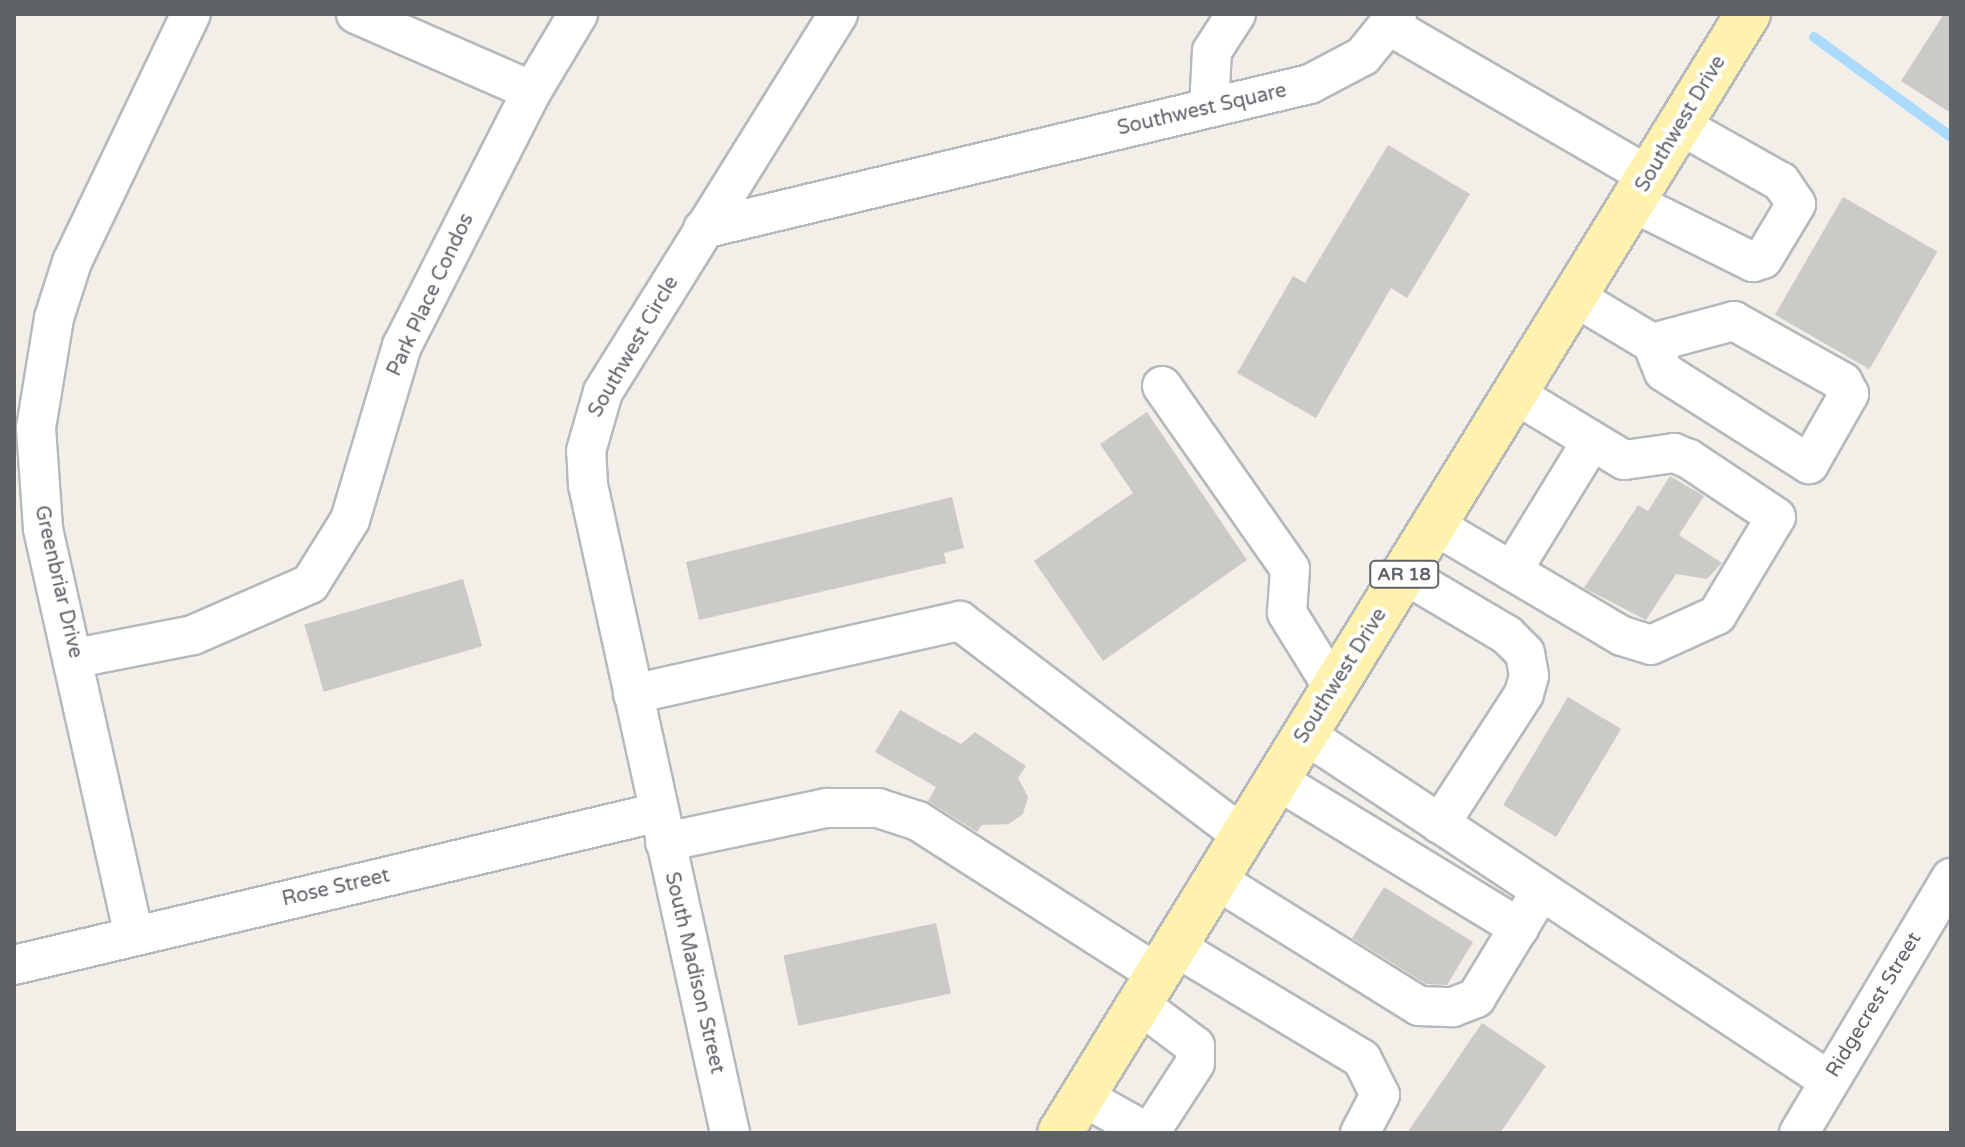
<!DOCTYPE html>
<html>
<head>
<meta charset="utf-8">
<style>
	body { margin:0 }
	#map { position:relative; width:1965px; height:1147px; overflow:hidden; background:#f1efe8; font-family:"Varela Round",sans-serif }
	div>[style] { position:absolute }
	.stream>* { height:10px; margin:-5px; padding:0 5px; transform-origin:5px; border-radius:5px; background:#aadaff }
	.building>* { inset:0; background:#cccac5; transform-origin:0 0 }
	.roads { filter:drop-shadow(2px 0 #b5b8bc) drop-shadow(-2px 0 #b5b8bc) drop-shadow(0 2px #b5b8bc) drop-shadow(0 -2px #b5b8bc) }
	.minor>* { height:38px; margin:-19px; padding:0 19px; transform-origin:19px; border-radius:19px; background:#fff }
	.major>* { height:44px; margin:-22px; padding:0 22px; transform-origin:22px; border-radius:22px; background:#fff2af }
	span { translate:-50% -50%; white-space:nowrap; text-align:center; line-height:1.15; -webkit-text-stroke:8px #fff; paint-order:stroke }
	.shield-label span { padding:2px 6px; background:#fff; border:2px solid; border-radius:6px; -webkit-text-stroke-width:0 }
	.shield-label { font-size:18px; color:#5f6368; font-weight:700 }
	.street-label { font-size:20px; color:#5f6368 }
	.frame { position:absolute; inset:0; border:16px solid #5f6368; pointer-events:none }
</style>
</head>
<body>
<div id="map">
	<div class="stream">
		<div style="left:1814px;top:37px;width:170px;rotate:36.1deg"></div>
	</div>
	<div class="building">
		<div style="clip-path:polygon(1944px 14px,1951px 14px,1951px 113px,1901px 81px)"></div>
		<div style="clip-path:polygon(1388px 145px,1470px 194px,1407px 298px,1391px 288px,1316px 418px,1237px 373px,1293px 276px,1305px 283px)"></div>
		<div style="left:1843px;top:197px;width:109px;height:136px;rotate:30deg"></div>
		<div style="clip-path:polygon(1147px 412px,1247px 560px,1103px 661px,1034px 561px,1133px 493px,1100px 444px)"></div>
		<div style="clip-path:polygon(1670px 476px,1704px 496px,1679px 535px,1722px 563px,1707px 579px,1676px 574px,1646px 620px,1584px 588px,1638px 505px,1648px 511px)"></div>
		<div style="clip-path:polygon(952px 497px,964px 548px,944px 553px,946px 563px,699px 620px,686px 562px)"></div>
		<div style="left:463px;top:579px;width:70px;height:165px;rotate:74deg"></div>
		<div style="left:1568px;top:697px;width:62px;height:126px;rotate:31deg"></div>
		<div style="clip-path:polygon(900px 710px,961px 744px,975px 732px,1026px 766px,1018px 778px,1028px 797px,1023px 814px,1009px 824px,982px 825px,977px 832px,928px 801px,936px 787px,875px 752px)"></div>
		<div style="clip-path:polygon(1384px 887px,1473px 942px,1447px 985px,1426px 984px,1352px 938px)"></div>
		<div style="left:936px;top:923px;width:72px;height:156px;rotate:78deg"></div>
		<div style="clip-path:polygon(1482px 1023px,1546px 1066px,1500px 1133px,1407px 1133px)"></div>
	</div>
	<div class="roads">
		<div class="minor">
			<div style="left:356px;top:14px;width:192px;rotate:23.6deg"></div>
			<div style="left:1390px;top:26px;width:301px;rotate:30.1deg"></div>
			<div style="left:1209px;top:108px;width:57px;rotate:-87deg"></div>
			<div style="left:1212px;top:51px;width:44px;rotate:-57deg"></div>
			<div style="left:1634px;top:203px;width:133px;rotate:26.4deg"></div>
			<div style="left:1753px;top:262px;width:10px;rotate:-17deg"></div>
			<div style="left:1763px;top:259px;width:64px;rotate:-59deg"></div>
			<div style="left:1796px;top:204px;width:27px;rotate:-124deg"></div>
			<div style="left:1781px;top:182px;width:116px;rotate:-150.6deg"></div>
			<div style="left:703px;top:229px;width:624px;rotate:-13.44deg"></div>
			<div style="left:1310px;top:84px;width:60px;rotate:-27.8deg"></div>
			<div style="left:1363px;top:56px;width:54px;rotate:-51deg"></div>
			<div style="left:1575px;top:297px;width:90px;rotate:30.9deg"></div>
			<div style="left:1652px;top:343px;width:31px;rotate:68deg"></div>
			<div style="left:1664px;top:372px;width:172px;rotate:32.4deg"></div>
			<div style="left:1809px;top:464px;width:81px;rotate:-60.3deg"></div>
			<div style="left:1849px;top:394px;width:13px;rotate:-117deg"></div>
			<div style="left:1843px;top:382px;width:125px;rotate:-150.8deg"></div>
			<div style="left:1734px;top:321px;width:85px;rotate:165deg"></div>
			<div style="left:1162px;top:386px;width:223px;rotate:55deg"></div>
			<div style="left:1290px;top:569px;width:44px;rotate:93.9deg"></div>
			<div style="left:1287px;top:613px;width:89px;rotate:58.3deg"></div>
			<div style="left:1434px;top:525px;width:218px;rotate:30.6deg"></div>
			<div style="left:1622px;top:636px;width:30px;rotate:17deg"></div>
			<div style="left:1651px;top:645px;width:72px;rotate:-24.4deg"></div>
			<div style="left:1717px;top:615px;width:114px;rotate:-59deg"></div>
			<div style="left:1776px;top:517px;width:105px;rotate:-146.3deg"></div>
			<div style="left:1689px;top:459px;width:16px;rotate:-158deg"></div>
			<div style="left:1674px;top:453px;width:50px;rotate:172deg"></div>
			<div style="left:1624px;top:460px;width:127px;rotate:-148.8deg"></div>
			<div style="left:1512px;top:571px;width:151px;rotate:-58.5deg"></div>
			<div style="left:1404px;top:574px;width:120px;rotate:30.6deg"></div>
			<div style="left:1507px;top:635px;width:25px;rotate:45deg"></div>
			<div style="left:1525px;top:653px;width:23px;rotate:80deg"></div>
			<div style="left:1529px;top:676px;width:19px;rotate:106deg"></div>
			<div style="left:1524px;top:694px;width:155px;rotate:122.9deg"></div>
			<div style="left:76px;top:658px;width:119px;rotate:-11.1deg"></div>
			<div style="left:193px;top:635px;width:128px;rotate:-23.6deg"></div>
			<div style="left:310px;top:584px;width:75px;rotate:-58deg"></div>
			<div style="left:350px;top:520px;width:182px;rotate:-73.4deg"></div>
			<div style="left:402px;top:346px;width:286px;rotate:-63deg"></div>
			<div style="left:532px;top:91px;width:90px;rotate:-59.1deg"></div>
			<div style="left:633px;top:694px;width:335px;rotate:-12.6deg"></div>
			<div style="left:960px;top:621px;width:354px;rotate:37.2deg"></div>
			<div style="left:1306px;top:735px;width:626px;rotate:33.46deg"></div>
			<div style="left:1277px;top:780px;width:284px;rotate:31.4deg"></div>
			<div style="left:665px;top:842px;width:166px;rotate:-11.9deg"></div>
			<div style="left:827px;top:808px;width:51px"></div>
			<div style="left:878px;top:808px;width:42px;rotate:18deg"></div>
			<div style="left:918px;top:821px;width:284px;rotate:32.6deg"></div>
			<div style="left:1215px;top:879px;width:240px;rotate:31.9deg"></div>
			<div style="left:1419px;top:1006px;width:34px;rotate:2deg"></div>
			<div style="left:1453px;top:1007px;width:25px;rotate:-21deg"></div>
			<div style="left:1476px;top:998px;width:125px;rotate:-58.7deg"></div>
			<div style="left:134px;top:936px;width:418px;rotate:-102.6deg"></div>
			<div style="left:43px;top:528px;width:100px;rotate:-94deg"></div>
			<div style="left:36px;top:428px;width:111px;rotate:-80.7deg"></div>
			<div style="left:54px;top:318px;width:59px;rotate:-72.2deg"></div>
			<div style="left:72px;top:262px;width:275px;rotate:-64.4deg"></div>
			<div style="left:1174px;top:946px;width:219px;rotate:31deg"></div>
			<div style="left:1362px;top:1059px;width:40px;rotate:63.4deg"></div>
			<div style="left:1380px;top:1095px;width:43px;rotate:117.8deg"></div>
			<div style="left:14px;top:965px;width:663px;rotate:-13.34deg"></div>
			<div style="left:1082px;top:1096px;width:71px;rotate:29.4deg"></div>
			<div style="left:1144px;top:1131px;width:9px;rotate:-18deg"></div>
			<div style="left:1153px;top:1128px;width:77px;rotate:-57.1deg"></div>
			<div style="left:1195px;top:1063px;width:17px;rotate:-90deg"></div>
			<div style="left:1195px;top:1046px;width:70px;rotate:-143.1deg"></div>
			<div style="left:730px;top:1133px;width:663px;rotate:-102.36deg"></div>
			<div style="left:588px;top:485px;width:34px;rotate:-93deg"></div>
			<div style="left:586px;top:451px;width:61px;rotate:-73.9deg"></div>
			<div style="left:603px;top:392px;width:445px;rotate:-58.1deg"></div>
			<div style="left:1799px;top:1133px;width:297px;rotate:-59.2deg"></div>
		</div>
		<div class="major">
			<div style="left:1060px;top:1133px;width:1314px;rotate:-58.42deg"></div>
		</div>
	</div>
	<div class="shield-label">
		<span style="left:1404px;top:574px">AR 18</span>
	</div>
	<div class="street-label">
		<span style="left:1202px;top:110px;rotate:-13deg">Southwest Square</span>
		<span style="left:1681px;top:124px;rotate:-59deg">Southwest Drive</span>
		<span style="left:431px;top:295px;rotate:-65deg">Park Place Condos</span>
		<span style="left:634px;top:347px;rotate:-60deg">Southwest Circle</span>
		<span style="left:58px;top:582px;rotate:77deg">Greenbriar Drive</span>
		<span style="left:1341px;top:676px;rotate:-58deg">Southwest Drive</span>
		<span style="left:336px;top:888px;rotate:-13deg">Rose Street</span>
		<span style="left:694px;top:973px;rotate:77deg">South Madison Street</span>
		<span style="left:1874px;top:1005px;rotate:-59deg">Ridgecrest Street</span>
	</div>
	<div class="frame"></div>
</div>
</body>
</html>
